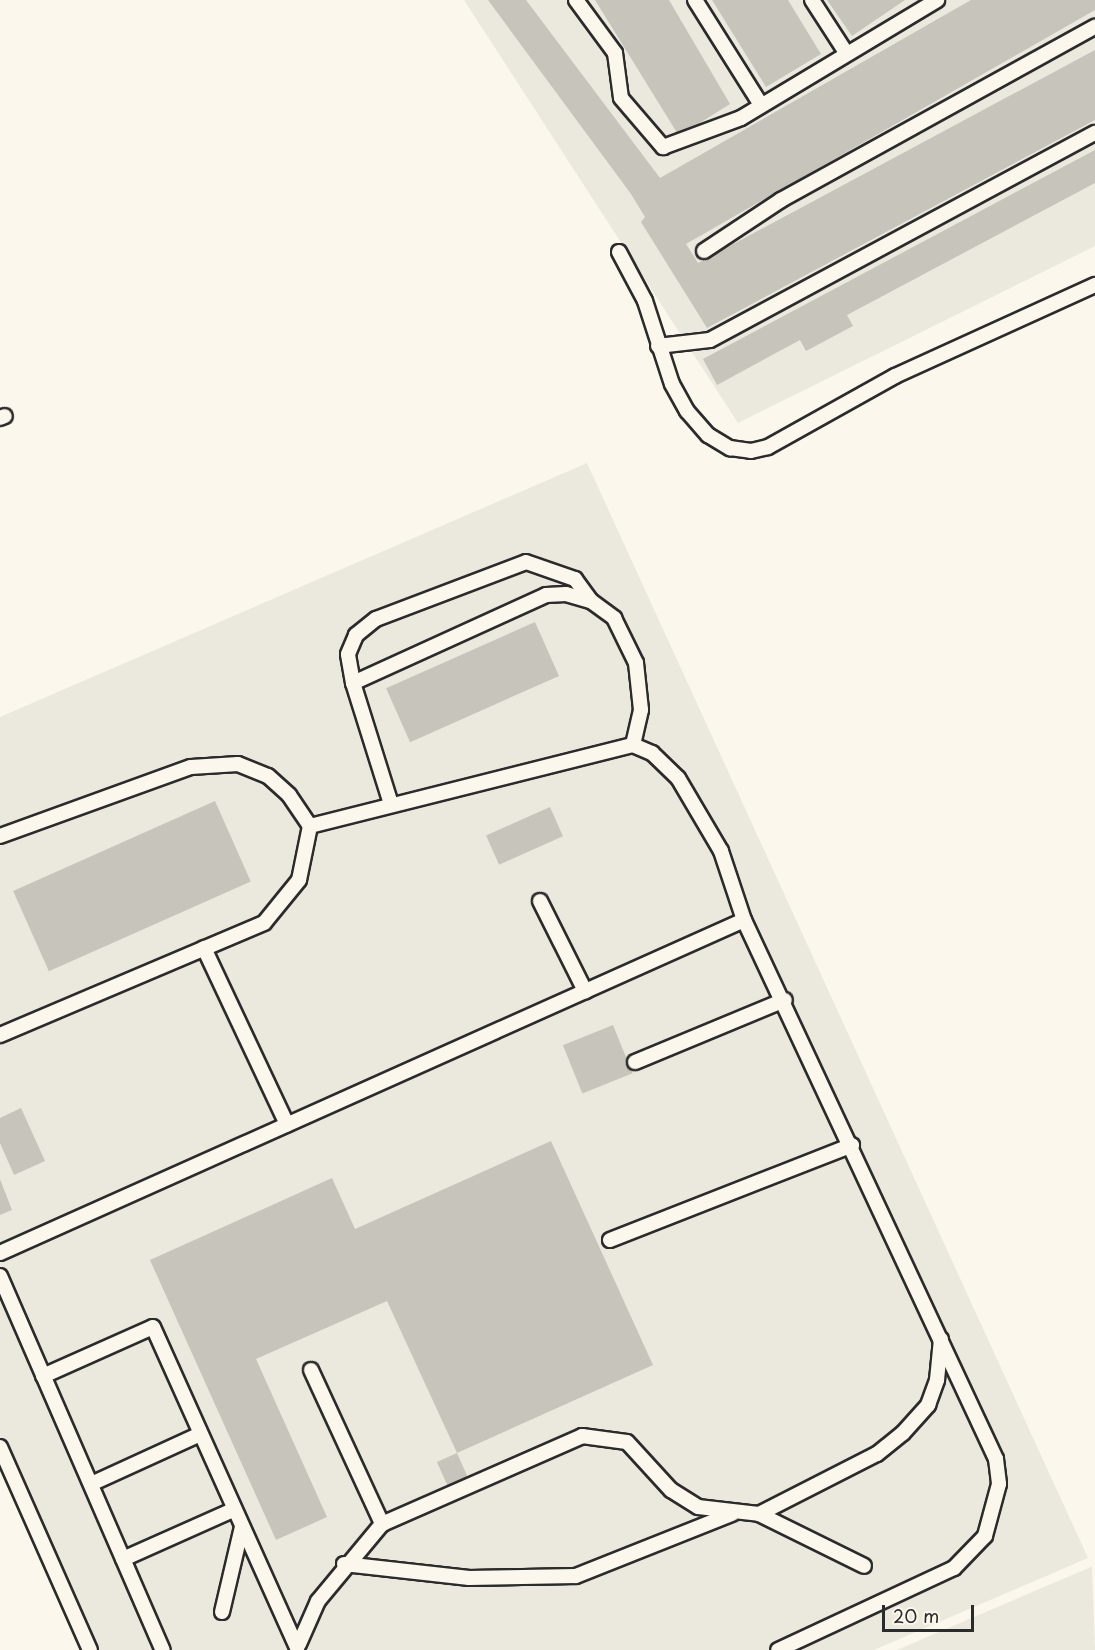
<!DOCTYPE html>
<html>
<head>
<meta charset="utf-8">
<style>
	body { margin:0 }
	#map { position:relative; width:1095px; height:1650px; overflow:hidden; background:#fbf7ec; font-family:"Playpen Sans",sans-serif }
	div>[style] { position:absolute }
	.built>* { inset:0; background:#ebe8de }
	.building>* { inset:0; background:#c7c4bc; transform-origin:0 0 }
	.roads { filter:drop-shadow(2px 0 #2b2b2b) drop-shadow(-2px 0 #2b2b2b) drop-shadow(0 2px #2b2b2b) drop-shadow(0 -2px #2b2b2b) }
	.lane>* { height:14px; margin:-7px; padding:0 7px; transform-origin:7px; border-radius:7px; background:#fbf7ec }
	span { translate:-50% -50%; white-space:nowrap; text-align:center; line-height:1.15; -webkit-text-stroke:4.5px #fbf7ec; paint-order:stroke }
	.scale { position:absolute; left:882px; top:1605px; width:92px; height:27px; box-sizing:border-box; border:3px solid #2b2b2b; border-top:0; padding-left:8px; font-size:18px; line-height:21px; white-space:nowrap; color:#2b2b2b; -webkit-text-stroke:4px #fbf7ec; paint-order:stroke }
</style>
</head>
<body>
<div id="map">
	<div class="built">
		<div style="clip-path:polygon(464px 0,1095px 0,1095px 246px,738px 423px)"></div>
		<div style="clip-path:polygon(587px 463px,1088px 1558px,874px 1650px,92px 1650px,0 1444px,0 717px)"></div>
		<div style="clip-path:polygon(1092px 1567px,1095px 1650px,897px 1650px,1091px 1567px)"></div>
	</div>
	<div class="building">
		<div style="clip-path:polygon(488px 0,526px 0,660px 178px,971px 0,1095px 0,1095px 10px,686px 244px,698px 263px,1095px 50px,1095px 120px,707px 328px,641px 222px,645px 217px,631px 194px)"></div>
		<div style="clip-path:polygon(595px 0,669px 0,730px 104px,679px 136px)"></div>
		<div style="clip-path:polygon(712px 0,788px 0,821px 54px,766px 87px)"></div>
		<div style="clip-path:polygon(827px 0,905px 0,852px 36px)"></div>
		<div style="clip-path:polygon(1095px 150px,1095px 183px,847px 315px,853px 326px,806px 351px,800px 340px,717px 385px,703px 359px)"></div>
		<div style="left:535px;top:622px;width:59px;height:163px;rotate:66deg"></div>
		<div style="left:215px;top:801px;width:88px;height:221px;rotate:66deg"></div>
		<div style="left:550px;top:807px;width:32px;height:70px;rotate:66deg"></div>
		<div style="left:613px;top:1025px;width:52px;height:54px;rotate:68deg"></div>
		<div style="clip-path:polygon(21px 1108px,45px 1161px,14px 1175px,0 1143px,0 1118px)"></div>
		<div style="clip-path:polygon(551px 1141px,653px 1365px,457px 1453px,387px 1301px,256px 1359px,327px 1517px,276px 1540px,150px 1260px,332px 1178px,355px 1229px)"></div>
		<div style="clip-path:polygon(0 1179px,12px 1210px,0 1215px)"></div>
		<div style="left:457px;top:1453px;width:27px;height:22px;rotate:66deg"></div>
	</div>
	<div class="roads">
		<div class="lane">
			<div style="left:576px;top:0;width:66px;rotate:53.7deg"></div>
			<div style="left:615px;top:53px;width:45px;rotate:82.4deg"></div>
			<div style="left:621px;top:98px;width:65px;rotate:49.4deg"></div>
			<div style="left:663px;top:147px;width:83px;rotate:-20.4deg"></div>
			<div style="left:741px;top:118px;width:229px;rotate:-31deg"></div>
			<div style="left:695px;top:0;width:124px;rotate:57.8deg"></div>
			<div style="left:812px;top:0;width:64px;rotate:57.1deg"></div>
			<div style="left:704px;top:251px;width:92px;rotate:-33.5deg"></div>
			<div style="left:781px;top:200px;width:359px;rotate:-28.9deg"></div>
			<div style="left:619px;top:252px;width:55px;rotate:62deg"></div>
			<div style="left:645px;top:301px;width:87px;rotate:72deg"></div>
			<div style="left:672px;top:384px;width:31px;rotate:61deg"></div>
			<div style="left:687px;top:411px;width:32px;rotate:49deg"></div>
			<div style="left:708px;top:435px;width:26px;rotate:31deg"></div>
			<div style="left:730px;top:448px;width:21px;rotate:8deg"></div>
			<div style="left:751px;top:451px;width:17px;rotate:-13deg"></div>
			<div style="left:768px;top:447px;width:145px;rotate:-29.2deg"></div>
			<div style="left:895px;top:376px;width:220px;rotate:-24.5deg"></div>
			<div style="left:658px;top:346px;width:52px;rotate:-6.6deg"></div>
			<div style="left:710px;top:340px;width:437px;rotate:-28.3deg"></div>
			<div style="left:0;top:418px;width:5px;rotate:-22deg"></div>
			<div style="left:353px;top:683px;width:212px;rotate:-24.5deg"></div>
			<div style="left:546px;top:595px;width:20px;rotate:-3deg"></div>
			<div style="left:566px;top:594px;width:26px;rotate:16deg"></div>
			<div style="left:591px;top:601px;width:29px;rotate:36deg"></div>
			<div style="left:614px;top:618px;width:50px;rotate:63.9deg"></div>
			<div style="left:636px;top:663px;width:47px;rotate:83.9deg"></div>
			<div style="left:641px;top:710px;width:36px;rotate:103deg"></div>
			<div style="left:391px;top:804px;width:127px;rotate:-107.4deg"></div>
			<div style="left:353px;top:683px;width:29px;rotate:-100deg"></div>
			<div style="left:348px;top:654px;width:21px;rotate:-67deg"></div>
			<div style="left:356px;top:635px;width:26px;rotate:-39deg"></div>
			<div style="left:376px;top:619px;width:160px;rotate:-20.8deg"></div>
			<div style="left:526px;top:562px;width:52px;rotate:19.1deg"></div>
			<div style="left:575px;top:579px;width:27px;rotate:54deg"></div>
			<div style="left:310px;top:826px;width:333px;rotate:-14.1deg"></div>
			<div style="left:633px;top:745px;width:21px;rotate:23deg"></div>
			<div style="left:652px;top:753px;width:36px;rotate:44deg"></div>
			<div style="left:678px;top:778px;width:85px;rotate:59.5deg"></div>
			<div style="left:721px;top:851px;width:73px;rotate:71.6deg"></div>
			<div style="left:744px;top:920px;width:595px;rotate:64.94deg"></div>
			<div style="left:996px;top:1459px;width:25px;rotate:83deg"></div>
			<div style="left:999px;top:1484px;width:54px;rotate:105.1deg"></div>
			<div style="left:985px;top:1536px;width:45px;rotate:134.1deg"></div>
			<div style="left:954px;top:1568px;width:194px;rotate:155deg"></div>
			<div style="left:0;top:836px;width:203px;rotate:-19.9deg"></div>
			<div style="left:191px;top:767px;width:47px;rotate:-3.7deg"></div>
			<div style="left:238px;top:764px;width:32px;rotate:22deg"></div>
			<div style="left:268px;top:776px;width:28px;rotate:42deg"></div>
			<div style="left:289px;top:795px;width:37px;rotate:56deg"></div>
			<div style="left:310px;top:826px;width:55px;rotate:101.5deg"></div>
			<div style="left:299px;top:880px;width:55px;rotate:129.1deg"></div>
			<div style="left:264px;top:923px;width:287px;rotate:157deg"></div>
			<div style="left:540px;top:901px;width:101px;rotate:63.4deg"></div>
			<div style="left:204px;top:948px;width:195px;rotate:64.8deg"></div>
			<div style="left:635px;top:1062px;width:162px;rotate:-22.5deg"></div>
			<div style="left:610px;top:1240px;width:260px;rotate:-21.4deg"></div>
			<div style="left:0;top:1253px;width:815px;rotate:-24.11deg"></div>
			<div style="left:0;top:1276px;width:408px;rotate:66.5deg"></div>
			<div style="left:311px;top:1370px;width:170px;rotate:65.2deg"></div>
			<div style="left:43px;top:1376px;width:120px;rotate:-24deg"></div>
			<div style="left:153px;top:1327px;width:352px;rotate:65.8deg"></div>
			<div style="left:0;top:1447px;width:222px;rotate:66.1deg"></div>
			<div style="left:91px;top:1484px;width:120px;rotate:-24.6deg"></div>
			<div style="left:759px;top:1514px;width:117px;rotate:26.3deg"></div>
			<div style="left:123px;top:1559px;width:120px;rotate:-24deg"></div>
			<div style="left:344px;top:1564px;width:126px;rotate:6.4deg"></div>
			<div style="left:469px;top:1578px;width:107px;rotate:-1.1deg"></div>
			<div style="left:576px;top:1576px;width:168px;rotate:-21.7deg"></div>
			<div style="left:222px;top:1612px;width:87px;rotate:-76.8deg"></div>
			<div style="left:299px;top:1644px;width:47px;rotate:-66.2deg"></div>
			<div style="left:318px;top:1601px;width:100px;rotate:-50.3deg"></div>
			<div style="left:382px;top:1524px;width:219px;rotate:-23.7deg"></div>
			<div style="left:582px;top:1436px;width:45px;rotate:7.6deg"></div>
			<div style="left:627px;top:1442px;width:65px;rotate:47.5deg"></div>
			<div style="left:671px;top:1490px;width:32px;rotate:32deg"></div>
			<div style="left:698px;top:1507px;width:61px;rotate:6.5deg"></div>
			<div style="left:759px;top:1514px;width:132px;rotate:-27deg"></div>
			<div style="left:877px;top:1454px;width:33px;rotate:-39deg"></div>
			<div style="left:903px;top:1433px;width:38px;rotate:-48deg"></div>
			<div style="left:928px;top:1405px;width:27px;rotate:-70deg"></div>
			<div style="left:937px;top:1380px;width:41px;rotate:-84.4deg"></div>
		</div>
	</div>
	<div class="scale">20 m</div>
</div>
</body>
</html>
